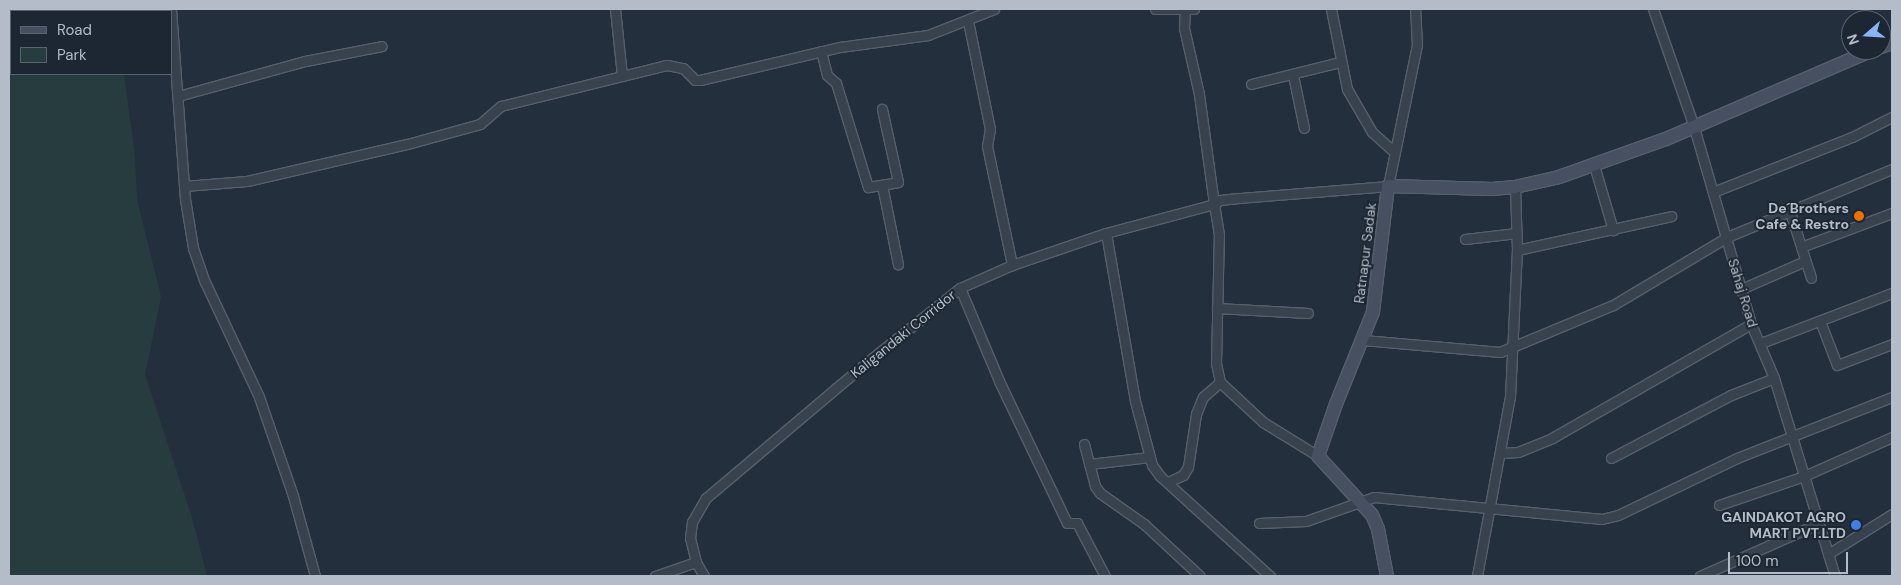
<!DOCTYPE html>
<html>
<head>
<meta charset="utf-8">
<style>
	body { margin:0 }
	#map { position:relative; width:1901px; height:585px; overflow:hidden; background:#242f3e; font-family:"DM Sans",sans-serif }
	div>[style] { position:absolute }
	.green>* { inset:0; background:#263c3f }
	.roads { filter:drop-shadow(1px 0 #565f6c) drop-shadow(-1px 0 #565f6c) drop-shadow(0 1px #565f6c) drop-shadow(0 -1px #565f6c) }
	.minor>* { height:9px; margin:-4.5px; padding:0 4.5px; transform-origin:4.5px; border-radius:4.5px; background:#38414e }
	.secondary>* { height:12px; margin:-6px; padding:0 6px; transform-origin:6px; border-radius:6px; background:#465061 }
	.dots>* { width:14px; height:14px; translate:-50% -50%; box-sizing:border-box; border:2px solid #1d2633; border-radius:50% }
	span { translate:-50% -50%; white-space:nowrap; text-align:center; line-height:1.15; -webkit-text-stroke:4px #1d2633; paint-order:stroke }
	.poi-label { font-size:14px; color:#b4bcc9; font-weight:700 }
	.right { translate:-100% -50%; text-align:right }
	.street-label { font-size:14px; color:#b4bcc9 }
	.frame { position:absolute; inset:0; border:10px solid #b4bcc9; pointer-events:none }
	.legend { position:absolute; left:10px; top:10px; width:162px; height:65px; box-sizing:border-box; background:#1d2633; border:1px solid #59626f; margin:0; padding:6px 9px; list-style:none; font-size:15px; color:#b4bcc9 }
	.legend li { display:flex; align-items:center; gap:10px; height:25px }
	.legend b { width:25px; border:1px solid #59626f }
	.north { position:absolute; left:1841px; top:10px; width:50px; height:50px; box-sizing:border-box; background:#1d2633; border:1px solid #59626f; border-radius:50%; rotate:251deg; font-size:14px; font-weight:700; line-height:20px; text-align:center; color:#b4bcc9 }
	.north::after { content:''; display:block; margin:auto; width:18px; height:22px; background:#8ab4f8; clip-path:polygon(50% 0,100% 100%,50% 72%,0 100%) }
	.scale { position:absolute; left:1728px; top:552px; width:120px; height:22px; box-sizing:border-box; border:2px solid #b4bcc9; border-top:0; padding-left:6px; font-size:15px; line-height:18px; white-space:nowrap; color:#b4bcc9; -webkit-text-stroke:4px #1d2633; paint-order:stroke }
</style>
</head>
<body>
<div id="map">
	<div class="green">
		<div style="clip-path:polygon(9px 9px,110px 11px,11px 11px,11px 74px,124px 74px,135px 156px,137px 199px,161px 297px,145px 375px,191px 514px,207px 576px,9px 576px)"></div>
	</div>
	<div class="roads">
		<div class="minor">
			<div style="left:171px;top:9px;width:191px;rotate:85.8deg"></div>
			<div style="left:185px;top:199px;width:50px;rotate:80.7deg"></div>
			<div style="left:193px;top:248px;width:36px;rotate:71deg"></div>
			<div style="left:205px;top:282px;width:127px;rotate:64.8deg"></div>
			<div style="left:259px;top:397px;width:105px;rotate:71deg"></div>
			<div style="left:293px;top:496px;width:83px;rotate:74.6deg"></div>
			<div style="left:615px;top:9px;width:67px;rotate:84deg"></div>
			<div style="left:1155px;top:9px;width:39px"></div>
			<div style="left:1331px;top:9px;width:82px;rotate:78.7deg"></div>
			<div style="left:1347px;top:89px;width:50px;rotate:59.8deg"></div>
			<div style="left:1372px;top:132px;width:28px;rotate:42deg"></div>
			<div style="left:1653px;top:9px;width:122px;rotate:70.8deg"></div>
			<div style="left:1693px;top:124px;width:208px;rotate:73.8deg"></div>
			<div style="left:1751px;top:324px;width:59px;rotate:66.9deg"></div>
			<div style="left:1774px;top:378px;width:207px;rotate:72.9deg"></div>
			<div style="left:968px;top:21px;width:110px;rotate:78.5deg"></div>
			<div style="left:990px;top:129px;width:17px;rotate:100deg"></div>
			<div style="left:987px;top:146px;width:122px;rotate:78.1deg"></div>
			<div style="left:821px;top:51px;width:25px;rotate:76deg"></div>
			<div style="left:827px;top:75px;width:12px;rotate:42deg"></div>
			<div style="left:836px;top:83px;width:109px;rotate:72.9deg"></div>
			<div style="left:868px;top:187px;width:30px;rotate:-9deg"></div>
			<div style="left:898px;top:182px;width:75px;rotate:-102.4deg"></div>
			<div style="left:1293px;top:75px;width:54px;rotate:78.3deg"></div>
			<div style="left:1251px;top:84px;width:92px;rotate:-13.9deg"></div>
			<div style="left:178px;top:96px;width:132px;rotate:-15.4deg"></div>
			<div style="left:305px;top:61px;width:78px;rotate:-11deg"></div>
			<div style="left:1594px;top:165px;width:68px;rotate:73.7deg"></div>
			<div style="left:882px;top:185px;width:81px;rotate:78.6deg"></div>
			<div style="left:184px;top:186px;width:63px;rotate:-4.5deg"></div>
			<div style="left:247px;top:181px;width:168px;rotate:-13deg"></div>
			<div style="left:411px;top:143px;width:72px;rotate:-15.4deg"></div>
			<div style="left:480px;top:124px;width:28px;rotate:-41deg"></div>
			<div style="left:501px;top:106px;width:171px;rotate:-13.9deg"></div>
			<div style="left:667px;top:65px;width:16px;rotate:11deg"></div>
			<div style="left:683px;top:68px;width:17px;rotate:45deg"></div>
			<div style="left:695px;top:80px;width:5px"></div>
			<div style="left:700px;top:80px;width:144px;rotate:-13.3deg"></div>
			<div style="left:840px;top:47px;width:89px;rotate:-7.8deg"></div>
			<div style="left:928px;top:35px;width:71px;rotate:-21.5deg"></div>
			<div style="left:1713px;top:192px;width:149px;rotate:-21.6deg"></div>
			<div style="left:1852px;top:137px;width:45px;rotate:-26.6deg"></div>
			<div style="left:1790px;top:212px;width:69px;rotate:72.3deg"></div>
			<div style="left:1106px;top:233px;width:170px;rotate:80.2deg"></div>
			<div style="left:1135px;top:401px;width:66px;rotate:75.1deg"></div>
			<div style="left:1152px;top:465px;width:14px;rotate:54deg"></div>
			<div style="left:1160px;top:476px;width:149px;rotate:42.3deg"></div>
			<div style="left:1465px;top:239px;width:52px;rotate:-6.6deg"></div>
			<div style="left:1801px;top:247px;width:97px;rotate:-20.5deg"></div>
			<div style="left:1517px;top:250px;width:158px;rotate:-12.4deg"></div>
			<div style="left:960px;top:288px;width:101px;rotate:67.2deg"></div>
			<div style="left:999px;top:381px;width:157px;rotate:64.4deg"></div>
			<div style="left:1067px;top:523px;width:10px"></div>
			<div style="left:1077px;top:523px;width:60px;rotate:62.2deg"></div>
			<div style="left:1741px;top:289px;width:70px;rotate:-23.6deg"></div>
			<div style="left:1217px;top:308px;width:91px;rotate:3.1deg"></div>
			<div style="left:1820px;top:321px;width:47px;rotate:68.9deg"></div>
			<div style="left:1837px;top:365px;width:59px;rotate:-20.9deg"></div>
			<div style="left:1363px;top:340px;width:138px;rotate:5deg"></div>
			<div style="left:1500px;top:352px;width:122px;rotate:-22.6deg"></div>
			<div style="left:1613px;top:305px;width:133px;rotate:-30.8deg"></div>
			<div style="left:1727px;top:237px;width:178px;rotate:-22.4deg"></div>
			<div style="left:1761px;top:343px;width:140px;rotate:-20.9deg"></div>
			<div style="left:1084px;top:444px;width:43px;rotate:75.3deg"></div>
			<div style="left:1095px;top:486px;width:9px;rotate:54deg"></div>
			<div style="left:1100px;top:493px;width:54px;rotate:35.2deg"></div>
			<div style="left:1144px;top:524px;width:76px;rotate:42.9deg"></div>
			<div style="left:1500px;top:453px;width:18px;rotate:-3deg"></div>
			<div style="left:1518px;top:452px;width:37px;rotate:-22deg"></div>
			<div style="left:1552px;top:438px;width:229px;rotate:-29.8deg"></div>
			<div style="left:1318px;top:456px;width:65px;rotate:-148.3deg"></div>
			<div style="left:1263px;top:422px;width:59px;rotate:-137.1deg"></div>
			<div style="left:1220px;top:382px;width:19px;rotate:-102deg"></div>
			<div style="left:1216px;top:363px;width:128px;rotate:-88.7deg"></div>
			<div style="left:1219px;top:235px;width:31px;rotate:-99deg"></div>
			<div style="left:1214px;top:204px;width:7px;rotate:-34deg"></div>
			<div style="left:1220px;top:200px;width:19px;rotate:-6deg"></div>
			<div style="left:1239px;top:198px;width:149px;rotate:-4.6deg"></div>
			<div style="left:1388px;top:186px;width:144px;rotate:-78.4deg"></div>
			<div style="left:1417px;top:45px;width:36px;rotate:-93deg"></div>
			<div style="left:1611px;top:458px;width:136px;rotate:-27.7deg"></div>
			<div style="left:1731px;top:395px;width:46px;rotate:-21.6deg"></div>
			<div style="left:1089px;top:464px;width:61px;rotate:-6.5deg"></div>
			<div style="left:1168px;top:482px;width:17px;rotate:-25deg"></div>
			<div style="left:1183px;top:475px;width:9px;rotate:-58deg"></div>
			<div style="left:1188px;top:467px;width:54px;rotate:-81.4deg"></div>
			<div style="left:1196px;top:414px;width:18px;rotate:-68deg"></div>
			<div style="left:1203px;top:397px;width:23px;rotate:-41deg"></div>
			<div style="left:1719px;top:505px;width:90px;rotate:-18.8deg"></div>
			<div style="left:1804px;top:476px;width:96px;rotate:-23.9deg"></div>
			<div style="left:1259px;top:523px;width:47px;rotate:-2.4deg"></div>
			<div style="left:1306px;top:521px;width:72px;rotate:-19.4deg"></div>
			<div style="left:1374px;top:497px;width:229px;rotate:5.5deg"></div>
			<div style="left:1602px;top:519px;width:16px;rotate:-14deg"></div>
			<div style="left:1618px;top:515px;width:132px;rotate:-25.6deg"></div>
			<div style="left:1737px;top:458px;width:167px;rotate:-21.5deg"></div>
			<div style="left:1828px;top:554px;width:75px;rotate:-32deg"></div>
			<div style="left:655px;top:576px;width:43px;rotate:-18.9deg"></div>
			<div style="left:704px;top:576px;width:16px;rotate:-120deg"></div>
			<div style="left:696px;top:562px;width:25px;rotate:-104deg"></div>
			<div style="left:690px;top:538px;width:16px;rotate:-83deg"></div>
			<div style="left:692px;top:522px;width:28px;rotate:-60deg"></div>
			<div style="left:706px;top:498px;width:209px;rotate:-40.2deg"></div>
			<div style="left:866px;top:363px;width:120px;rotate:-38.6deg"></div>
			<div style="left:960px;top:288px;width:57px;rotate:-23.9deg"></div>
			<div style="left:1012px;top:265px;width:99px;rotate:-18.8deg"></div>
			<div style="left:1106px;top:233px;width:112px;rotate:-15deg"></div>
			<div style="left:1214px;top:204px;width:111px;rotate:-97.8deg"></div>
			<div style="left:1199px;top:94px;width:68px;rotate:-102.8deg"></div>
			<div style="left:1184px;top:28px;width:18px;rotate:-87deg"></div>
			<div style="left:1477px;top:576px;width:182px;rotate:-79.6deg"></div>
			<div style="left:1510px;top:397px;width:147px;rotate:-87.3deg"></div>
			<div style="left:1517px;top:250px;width:63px;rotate:-91.8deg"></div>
			<div style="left:1700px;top:576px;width:130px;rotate:-24deg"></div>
		</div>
		<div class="secondary">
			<div style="left:1881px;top:47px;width:12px;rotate:-20deg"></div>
			<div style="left:1387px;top:576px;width:48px;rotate:-100.8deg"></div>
			<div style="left:1378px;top:529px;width:15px;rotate:-113deg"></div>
			<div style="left:1372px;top:515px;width:80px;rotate:-132.5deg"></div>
			<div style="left:1318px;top:456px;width:55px;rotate:-70.9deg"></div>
			<div style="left:1336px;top:404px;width:99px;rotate:-68.1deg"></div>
			<div style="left:1373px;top:312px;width:127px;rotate:-83.2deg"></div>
			<div style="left:1388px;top:186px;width:104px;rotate:1.7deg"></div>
			<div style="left:1492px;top:189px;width:23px;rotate:-5deg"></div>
			<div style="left:1515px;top:187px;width:45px;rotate:-12.8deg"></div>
			<div style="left:1559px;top:177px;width:114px;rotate:-19.6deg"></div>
			<div style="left:1666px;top:139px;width:225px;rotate:-23.3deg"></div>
		</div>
	</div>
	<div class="dots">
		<div style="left:1859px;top:216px;background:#e8710a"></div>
		<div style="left:1856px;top:525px;background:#3f7fe0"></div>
	</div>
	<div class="poi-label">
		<span class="right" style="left:1849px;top:216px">De´Brothers<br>Cafe &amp; Restro</span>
		<span class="right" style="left:1846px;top:525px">GAINDAKOT AGRO<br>MART PVT.LTD</span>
	</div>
	<div class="street-label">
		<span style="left:1365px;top:253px;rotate:-83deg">Ratnapur Sadak</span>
		<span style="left:1743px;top:293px;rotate:73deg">Sahaj Road</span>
		<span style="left:903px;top:334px;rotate:-39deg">Kaligandaki Corridor</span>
	</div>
	<div class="frame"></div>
	<ul class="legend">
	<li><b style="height:6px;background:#465061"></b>Road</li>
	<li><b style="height:14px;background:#263c3f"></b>Park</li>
	</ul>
	<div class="north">N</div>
	<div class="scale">100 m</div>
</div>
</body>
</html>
